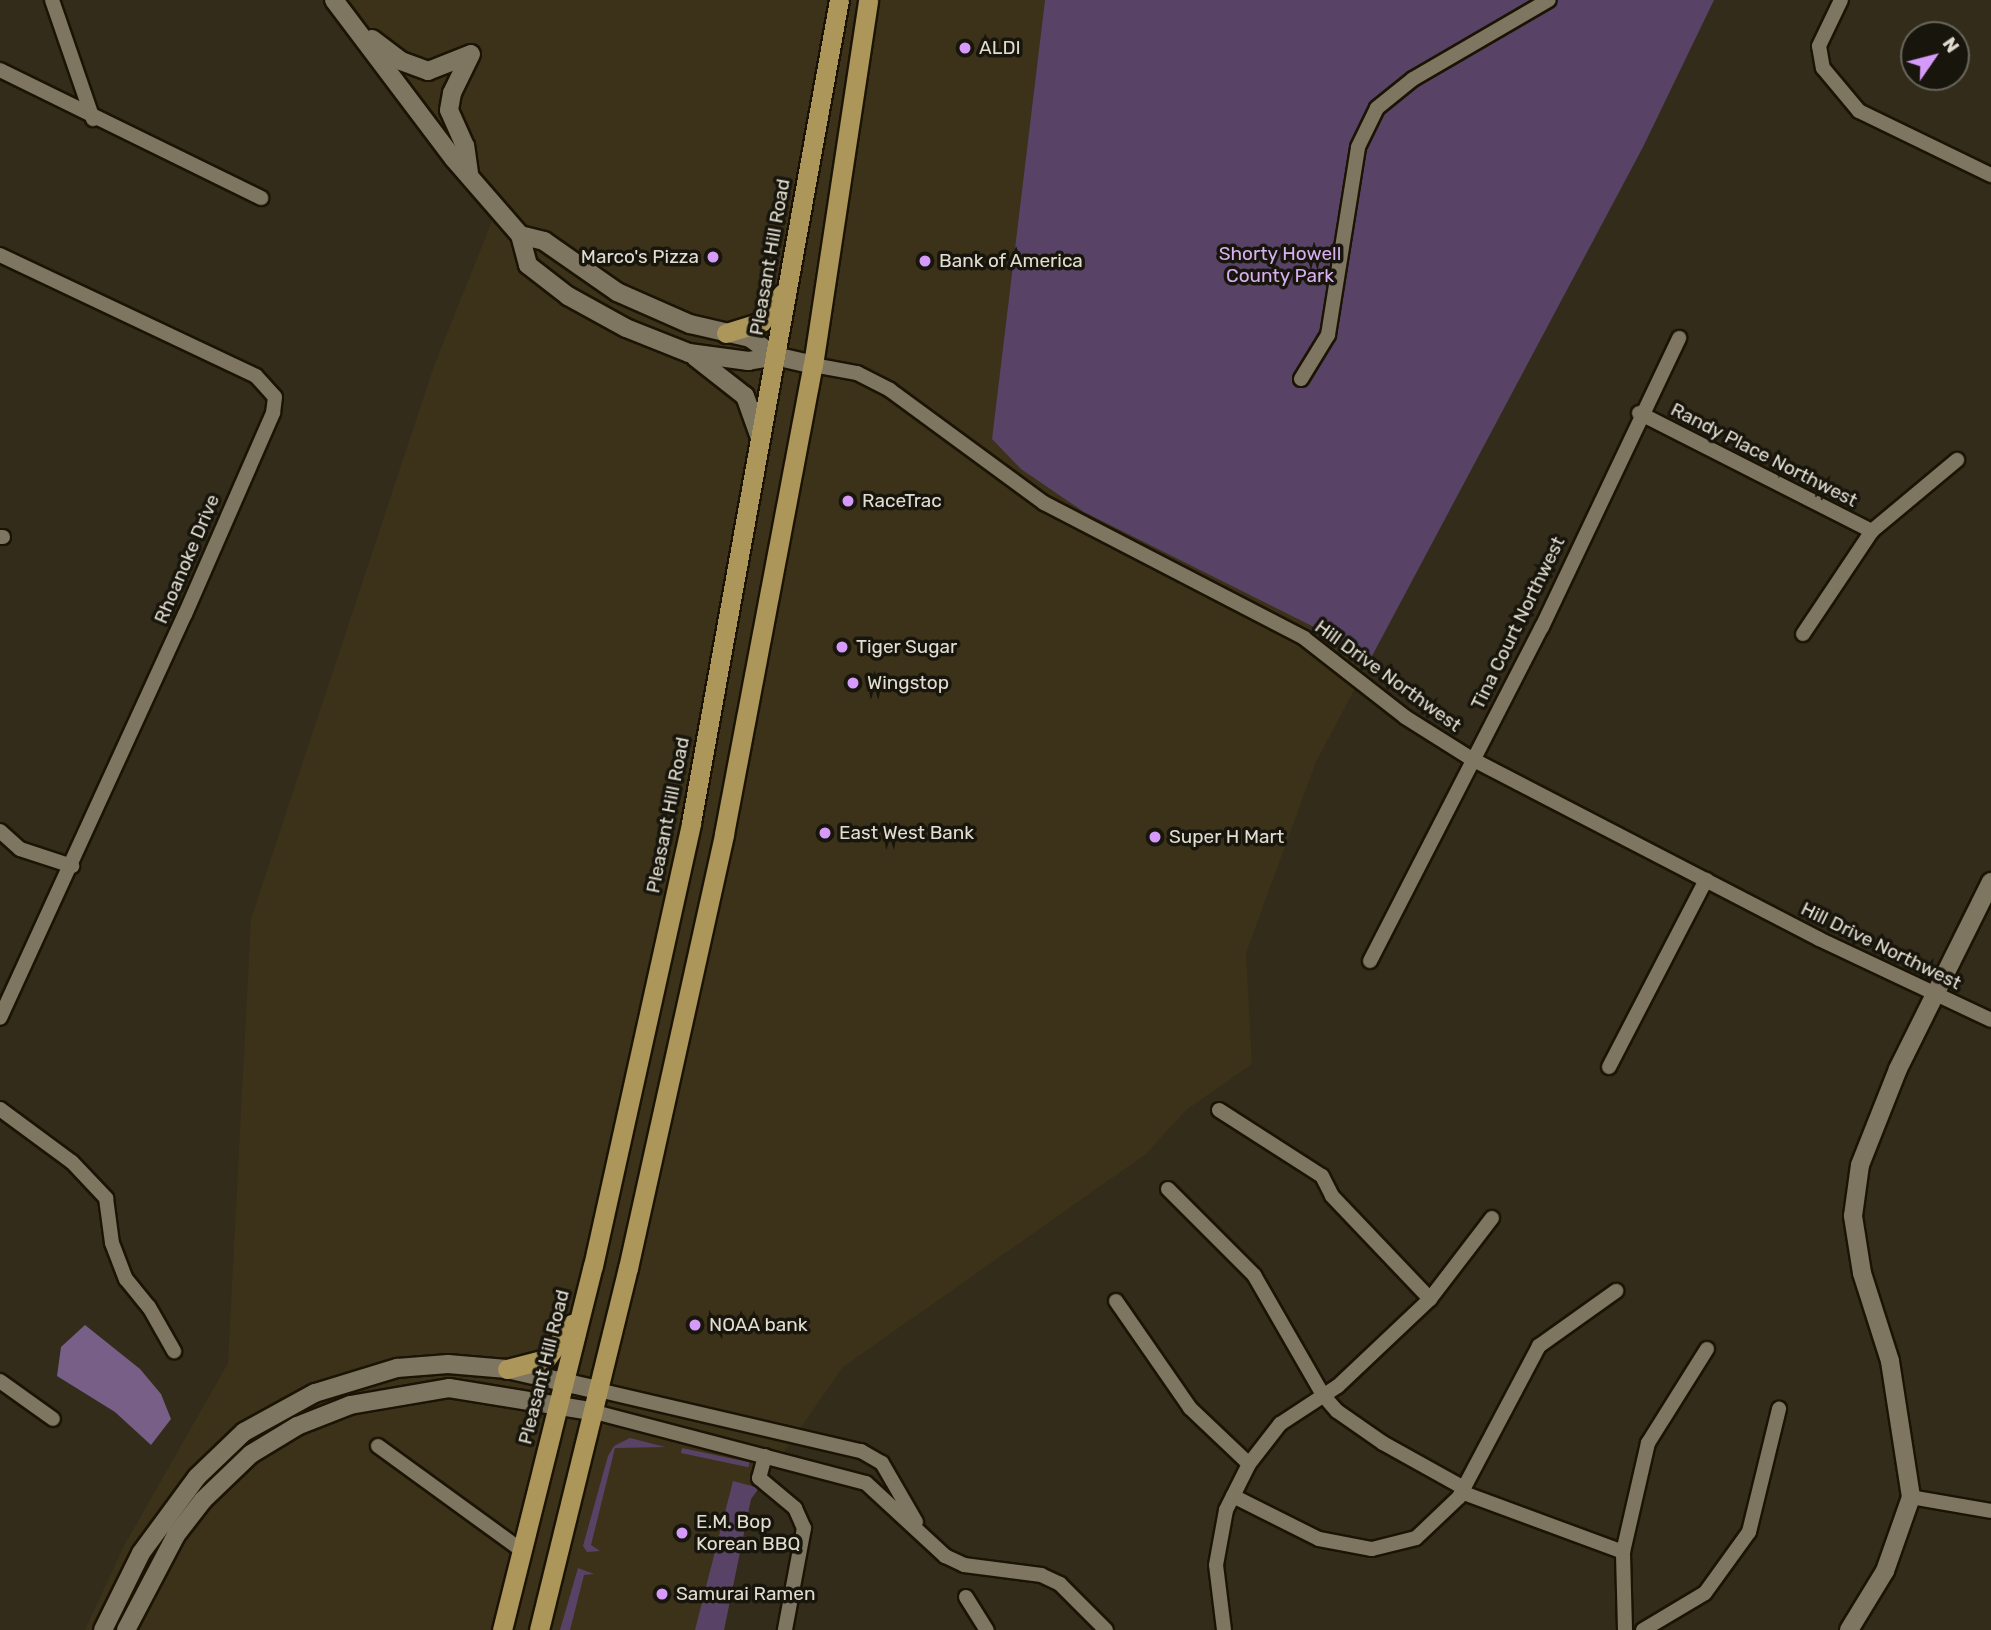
<!DOCTYPE html>
<html>
<head>
<meta charset="utf-8">
<style>
	body { margin:0 }
	#map { position:relative; width:1991px; height:1630px; overflow:hidden; background:#332c1a; font-family:Rubik,sans-serif }
	div>[style] { position:absolute }
	.built>* { inset:0; background:#3c3219 }
	.green>* { inset:0; background:#584366; transform-origin:0 0 }
	.water>* { inset:0; background:#785f88 }
	.roads { filter:drop-shadow(2px 0 #1b1404) drop-shadow(-2px 0 #1b1404) drop-shadow(0 2px #1b1404) drop-shadow(0 -2px #1b1404) }
	.minor>* { height:14px; margin:-7px; padding:0 7px; transform-origin:7px; border-radius:7px; background:#7e7661 }
	.tertiary>* { height:18px; margin:-9px; padding:0 9px; transform-origin:9px; border-radius:9px; background:#7e7661 }
	.trunk>* { height:19px; margin:-9.5px; padding:0 9.5px; transform-origin:9.5px; border-radius:9.5px; background:#ac965a }
	.dots>* { width:19px; height:19px; translate:-50% -50%; box-sizing:border-box; border:4px solid #18150d; border-radius:50% }
	span { translate:-50% -50%; white-space:nowrap; text-align:center; line-height:1.15; -webkit-text-stroke:7px #18150d; paint-order:stroke }
	.poi-label { font-size:19px; color:#e1ddd1 }
	.left { translate:0 -50%; text-align:left }
	.right { translate:-100% -50%; text-align:right }
	.park-label { font-size:19px; color:#d8b0f1 }
	.street-label { font-size:19px; color:#e1ddd1 }
	.north { position:absolute; left:1900px; top:21px; width:70px; height:70px; box-sizing:border-box; background:#18150d; border:2px solid #68655b; border-radius:50%; rotate:55deg; font-size:19px; font-weight:700; line-height:28px; text-align:center; color:#e1ddd1 }
	.north::after { content:''; display:block; margin:auto; width:24px; height:32px; background:#d69bfa; clip-path:polygon(50% 0,100% 100%,50% 72%,0 100%) }
</style>
</head>
<body>
<div id="map">
	<div class="built">
		<div style="clip-path:polygon(334px 0,1045px 0,992px 439px,1084px 512px,1372px 656px,1316px 762px,1246px 953px,1252px 1064px,1186px 1110px,1146px 1154px,843px 1367px,751px 1499px,724px 1630px,85px 1630px,124px 1546px,228px 1363px,251px 919px,434px 366px,497px 209px)"></div>
	</div>
	<div class="green">
		<div style="clip-path:polygon(1045px 0,1714px 0,1643px 147px,1372px 656px,1084px 512px,1021px 469px,992px 439px)"></div>
		<div style="clip-path:polygon(630px 1438px,665px 1447px,615px 1448px,591px 1545px,600px 1551px,587px 1552px,583px 1546px,608px 1456px,614px 1446px)"></div>
		<div style="left:682px;top:1448px;width:69px;height:5px;rotate:12deg"></div>
		<div style="clip-path:polygon(733px 1481px,759px 1488px,751px 1499px,724px 1630px,695px 1630px)"></div>
		<div style="clip-path:polygon(578px 1568px,594px 1574px,584px 1575px,570px 1630px,560px 1630px)"></div>
	</div>
	<div class="water">
		<div style="clip-path:polygon(85px 1325px,140px 1369px,161px 1394px,171px 1419px,151px 1445px,115px 1412px,57px 1376px,61px 1347px)"></div>
	</div>
	<div class="roads">
		<div class="minor">
			<div style="left:52px;top:0;width:126px;rotate:71deg"></div>
			<div style="left:1841px;top:0;width:51px;rotate:115.6deg"></div>
			<div style="left:1819px;top:46px;width:22px;rotate:80deg"></div>
			<div style="left:1823px;top:68px;width:56px;rotate:50.1deg"></div>
			<div style="left:1859px;top:111px;width:147px;rotate:25.9deg"></div>
			<div style="left:0;top:70px;width:291px;rotate:26.1deg"></div>
			<div style="left:0;top:255px;width:283px;rotate:25.3deg"></div>
			<div style="left:256px;top:376px;width:28px;rotate:48deg"></div>
			<div style="left:275px;top:397px;width:16px;rotate:97deg"></div>
			<div style="left:273px;top:413px;width:219px;rotate:113.6deg"></div>
			<div style="left:185px;top:614px;width:444px;rotate:114.6deg"></div>
			<div style="left:813px;top:365px;width:45px;rotate:10.3deg"></div>
			<div style="left:857px;top:373px;width:37px;rotate:27deg"></div>
			<div style="left:890px;top:390px;width:191px;rotate:36.3deg"></div>
			<div style="left:1044px;top:503px;width:293px;rotate:27.4deg"></div>
			<div style="left:1304px;top:638px;width:128px;rotate:38deg"></div>
			<div style="left:1405px;top:717px;width:77px;rotate:32.2deg"></div>
			<div style="left:1470px;top:758px;width:393px;rotate:27.4deg"></div>
			<div style="left:1819px;top:939px;width:190px;rotate:25.2deg"></div>
			<div style="left:1301px;top:379px;width:52px;rotate:-58.5deg"></div>
			<div style="left:1328px;top:335px;width:190px;rotate:-80.9deg"></div>
			<div style="left:1358px;top:147px;width:43px;rotate:-64deg"></div>
			<div style="left:1377px;top:108px;width:46px;rotate:-38.9deg"></div>
			<div style="left:1413px;top:79px;width:157px;rotate:-30.2deg"></div>
			<div style="left:1639px;top:413px;width:261px;rotate:26.9deg"></div>
			<div style="left:0;top:537px;width:3px"></div>
			<div style="left:1803px;top:634px;width:124px;rotate:-56.2deg"></div>
			<div style="left:1872px;top:531px;width:111px;rotate:-39.9deg"></div>
			<div style="left:0;top:831px;width:27px;rotate:42deg"></div>
			<div style="left:20px;top:849px;width:55px;rotate:18.1deg"></div>
			<div style="left:1370px;top:961px;width:376px;rotate:-62.8deg"></div>
			<div style="left:1542px;top:627px;width:320px;rotate:-64.6deg"></div>
			<div style="left:1609px;top:1067px;width:211px;rotate:-62.6deg"></div>
			<div style="left:0;top:1109px;width:89px;rotate:36.4deg"></div>
			<div style="left:72px;top:1162px;width:50px;rotate:46.6deg"></div>
			<div style="left:106px;top:1198px;width:45px;rotate:82.4deg"></div>
			<div style="left:112px;top:1243px;width:39px;rotate:69deg"></div>
			<div style="left:126px;top:1279px;width:36px;rotate:51deg"></div>
			<div style="left:149px;top:1307px;width:51px;rotate:60.4deg"></div>
			<div style="left:1219px;top:1110px;width:122px;rotate:32.7deg"></div>
			<div style="left:1322px;top:1176px;width:22px;rotate:63deg"></div>
			<div style="left:1332px;top:1196px;width:142px;rotate:46.4deg"></div>
			<div style="left:1168px;top:1189px;width:122px;rotate:45deg"></div>
			<div style="left:1254px;top:1275px;width:138px;rotate:60.1deg"></div>
			<div style="left:1323px;top:1395px;width:21px;rotate:49deg"></div>
			<div style="left:1337px;top:1411px;width:56px;rotate:34.8deg"></div>
			<div style="left:1383px;top:1443px;width:93px;rotate:29.1deg"></div>
			<div style="left:1116px;top:1301px;width:130px;rotate:55.3deg"></div>
			<div style="left:1190px;top:1408px;width:81px;rotate:43.5deg"></div>
			<div style="left:0;top:1381px;width:65px;rotate:35.6deg"></div>
			<div style="left:598px;top:1390px;width:270px;rotate:13.1deg"></div>
			<div style="left:861px;top:1451px;width:24px;rotate:30deg"></div>
			<div style="left:882px;top:1463px;width:68px;rotate:60deg"></div>
			<div style="left:591px;top:1411px;width:284px;rotate:14.7deg"></div>
			<div style="left:866px;top:1483px;width:108px;rotate:42.7deg"></div>
			<div style="left:945px;top:1556px;width:21px;rotate:25deg"></div>
			<div style="left:964px;top:1565px;width:78px;rotate:7.4deg"></div>
			<div style="left:1041px;top:1575px;width:21px;rotate:25deg"></div>
			<div style="left:1060px;top:1584px;width:65px;rotate:45deg"></div>
			<div style="left:378px;top:1446px;width:177px;rotate:36deg"></div>
			<div style="left:765px;top:1456px;width:23px;rotate:105deg"></div>
			<div style="left:759px;top:1478px;width:47px;rotate:39.8deg"></div>
			<div style="left:795px;top:1508px;width:22px;rotate:66deg"></div>
			<div style="left:804px;top:1528px;width:104px;rotate:100.6deg"></div>
			<div style="left:1461px;top:1492px;width:173px;rotate:20.3deg"></div>
			<div style="left:1233px;top:1496px;width:96px;rotate:26.6deg"></div>
			<div style="left:1319px;top:1539px;width:54px;rotate:10.7deg"></div>
			<div style="left:1372px;top:1549px;width:45px;rotate:-14deg"></div>
			<div style="left:1416px;top:1538px;width:59px;rotate:-43.6deg"></div>
			<div style="left:1459px;top:1497px;width:171px;rotate:-62.1deg"></div>
			<div style="left:1539px;top:1346px;width:95px;rotate:-35.5deg"></div>
			<div style="left:1911px;top:1497px;width:81px;rotate:9.9deg"></div>
			<div style="left:966px;top:1597px;width:39px;rotate:58deg"></div>
			<div style="left:1224px;top:1630px;width:65px;rotate:-97deg"></div>
			<div style="left:1216px;top:1565px;width:56px;rotate:-79.7deg"></div>
			<div style="left:1226px;top:1510px;width:51px;rotate:-63.4deg"></div>
			<div style="left:1249px;top:1464px;width:51px;rotate:-52.2deg"></div>
			<div style="left:1280px;top:1424px;width:69px;rotate:-33.2deg"></div>
			<div style="left:1338px;top:1386px;width:127px;rotate:-43.4deg"></div>
			<div style="left:1430px;top:1299px;width:102px;rotate:-52.6deg"></div>
			<div style="left:1625px;top:1630px;width:78px;rotate:-91.5deg"></div>
			<div style="left:1623px;top:1552px;width:112px;rotate:-77.1deg"></div>
			<div style="left:1648px;top:1443px;width:111px;rotate:-57.9deg"></div>
			<div style="left:1643px;top:1630px;width:72px;rotate:-30.8deg"></div>
			<div style="left:1705px;top:1593px;width:75px;rotate:-54.2deg"></div>
			<div style="left:1749px;top:1532px;width:127px;rotate:-76.3deg"></div>
		</div>
		<div class="tertiary">
			<div style="left:334px;top:0;width:199px;rotate:53deg"></div>
			<div style="left:454px;top:159px;width:101px;rotate:49deg"></div>
			<div style="left:520px;top:235px;width:31px;rotate:75deg"></div>
			<div style="left:528px;top:265px;width:51px;rotate:37.8deg"></div>
			<div style="left:568px;top:296px;width:66px;rotate:28.9deg"></div>
			<div style="left:626px;top:328px;width:68px;rotate:21.6deg"></div>
			<div style="left:689px;top:353px;width:60px;rotate:7.7deg"></div>
			<div style="left:748px;top:361px;width:27px;rotate:-10deg"></div>
			<div style="left:775px;top:356px;width:39px;rotate:13deg"></div>
			<div style="left:372px;top:39px;width:36px;rotate:37deg"></div>
			<div style="left:401px;top:61px;width:29px;rotate:20deg"></div>
			<div style="left:428px;top:71px;width:46px;rotate:-21.6deg"></div>
			<div style="left:469px;top:173px;width:27px;rotate:-98deg"></div>
			<div style="left:465px;top:146px;width:39px;rotate:-114deg"></div>
			<div style="left:449px;top:110px;width:17px;rotate:-80deg"></div>
			<div style="left:452px;top:93px;width:43px;rotate:-64deg"></div>
			<div style="left:520px;top:235px;width:25px;rotate:14deg"></div>
			<div style="left:544px;top:241px;width:89px;rotate:34.9deg"></div>
			<div style="left:617px;top:292px;width:80px;rotate:23.7deg"></div>
			<div style="left:690px;top:324px;width:62px;rotate:13.1deg"></div>
			<div style="left:750px;top:338px;width:31px;rotate:36deg"></div>
			<div style="left:695px;top:357px;width:63px;rotate:38deg"></div>
			<div style="left:745px;top:396px;width:45px;rotate:70.3deg"></div>
			<div style="left:103px;top:1630px;width:86px;rotate:-63.7deg"></div>
			<div style="left:141px;top:1553px;width:94px;rotate:-53.6deg"></div>
			<div style="left:197px;top:1477px;width:65px;rotate:-43.8deg"></div>
			<div style="left:244px;top:1432px;width:81px;rotate:-28.8deg"></div>
			<div style="left:315px;top:1393px;width:86px;rotate:-17deg"></div>
			<div style="left:397px;top:1368px;width:51px;rotate:-4.5deg"></div>
			<div style="left:448px;top:1364px;width:59px;rotate:4.8deg"></div>
			<div style="left:507px;top:1369px;width:93px;rotate:13deg"></div>
			<div style="left:126px;top:1630px;width:107px;rotate:-62.2deg"></div>
			<div style="left:176px;top:1535px;width:44px;rotate:-52.4deg"></div>
			<div style="left:203px;top:1500px;width:66px;rotate:-43.8deg"></div>
			<div style="left:251px;top:1454px;width:54px;rotate:-31.3deg"></div>
			<div style="left:297px;top:1426px;width:57px;rotate:-21.6deg"></div>
			<div style="left:350px;top:1405px;width:100px;rotate:-9.7deg"></div>
			<div style="left:449px;top:1388px;width:144px;rotate:9.2deg"></div>
			<div style="left:1849px;top:1630px;width:69px;rotate:-58.6deg"></div>
			<div style="left:1885px;top:1571px;width:78px;rotate:-70.6deg"></div>
			<div style="left:1911px;top:1497px;width:138px;rotate:-98.8deg"></div>
			<div style="left:1890px;top:1361px;width:92px;rotate:-107.7deg"></div>
			<div style="left:1862px;top:1273px;width:58px;rotate:-99deg"></div>
			<div style="left:1853px;top:1216px;width:51px;rotate:-82.2deg"></div>
			<div style="left:1860px;top:1165px;width:103px;rotate:-68.4deg"></div>
			<div style="left:1898px;top:1069px;width:209px;rotate:-63.6deg"></div>
		</div>
		<div class="trunk">
			<div style="left:726px;top:333px;width:37px;rotate:-17deg"></div>
			<div style="left:761px;top:322px;width:36px;rotate:-53deg"></div>
			<div style="left:507px;top:1369px;width:40px;rotate:-14.4deg"></div>
			<div style="left:546px;top:1359px;width:44px;rotate:-53.4deg"></div>
			<div style="left:502px;top:1630px;width:375px;rotate:-76deg"></div>
			<div style="left:593px;top:1266px;width:454px;rotate:-77.5deg"></div>
			<div style="left:691px;top:823px;width:836px;rotate:-79.81deg"></div>
			<div style="left:539px;top:1630px;width:373px;rotate:-76.2deg"></div>
			<div style="left:628px;top:1268px;width:444px;rotate:-77.5deg"></div>
			<div style="left:724px;top:834px;width:477px;rotate:-79.3deg"></div>
			<div style="left:813px;top:365px;width:369px;rotate:-81.4deg"></div>
		</div>
	</div>
	<div class="dots">
		<div style="left:965px;top:48px;background:#d69bfa"></div>
		<div style="left:713px;top:257px;background:#d69bfa"></div>
		<div style="left:925px;top:261px;background:#d69bfa"></div>
		<div style="left:848px;top:501px;background:#d69bfa"></div>
		<div style="left:842px;top:647px;background:#d69bfa"></div>
		<div style="left:853px;top:683px;background:#d69bfa"></div>
		<div style="left:825px;top:833px;background:#d69bfa"></div>
		<div style="left:1155px;top:837px;background:#d69bfa"></div>
		<div style="left:695px;top:1325px;background:#d69bfa"></div>
		<div style="left:682px;top:1533px;background:#d69bfa"></div>
		<div style="left:662px;top:1594px;background:#d69bfa"></div>
	</div>
	<div class="poi-label">
		<span class="left" style="left:979px;top:48px">ALDI</span>
		<span class="right" style="left:699px;top:257px">Marco's Pizza</span>
		<span class="left" style="left:939px;top:261px">Bank of America</span>
		<span class="left" style="left:862px;top:501px">RaceTrac</span>
		<span class="left" style="left:856px;top:647px">Tiger Sugar</span>
		<span class="left" style="left:867px;top:683px">Wingstop</span>
		<span class="left" style="left:839px;top:833px">East West Bank</span>
		<span class="left" style="left:1169px;top:837px">Super H Mart</span>
		<span class="left" style="left:709px;top:1325px">NOAA bank</span>
		<span class="left" style="left:696px;top:1533px">E.M. Bop<br>Korean BBQ</span>
		<span class="left" style="left:676px;top:1594px">Samurai Ramen</span>
	</div>
	<div class="park-label">
		<span style="left:1280px;top:265px">Shorty Howell<br>County Park</span>
	</div>
	<div class="street-label">
		<span style="left:770px;top:257px;rotate:-80deg">Pleasant Hill Road</span>
		<span style="left:1764px;top:455px;rotate:27deg">Randy Place Northwest</span>
		<span style="left:187px;top:559px;rotate:-67deg">Rhoanoke Drive</span>
		<span style="left:1518px;top:623px;rotate:-64deg">Tina Court Northwest</span>
		<span style="left:1388px;top:676px;rotate:36deg">Hill Drive Northwest</span>
		<span style="left:668px;top:815px;rotate:-79deg">Pleasant Hill Road</span>
		<span style="left:1881px;top:946px;rotate:26deg">Hill Drive Northwest</span>
		<span style="left:544px;top:1367px;rotate:-76deg">Pleasant Hill Road</span>
	</div>
	<div class="north">N</div>
</div>
</body>
</html>
